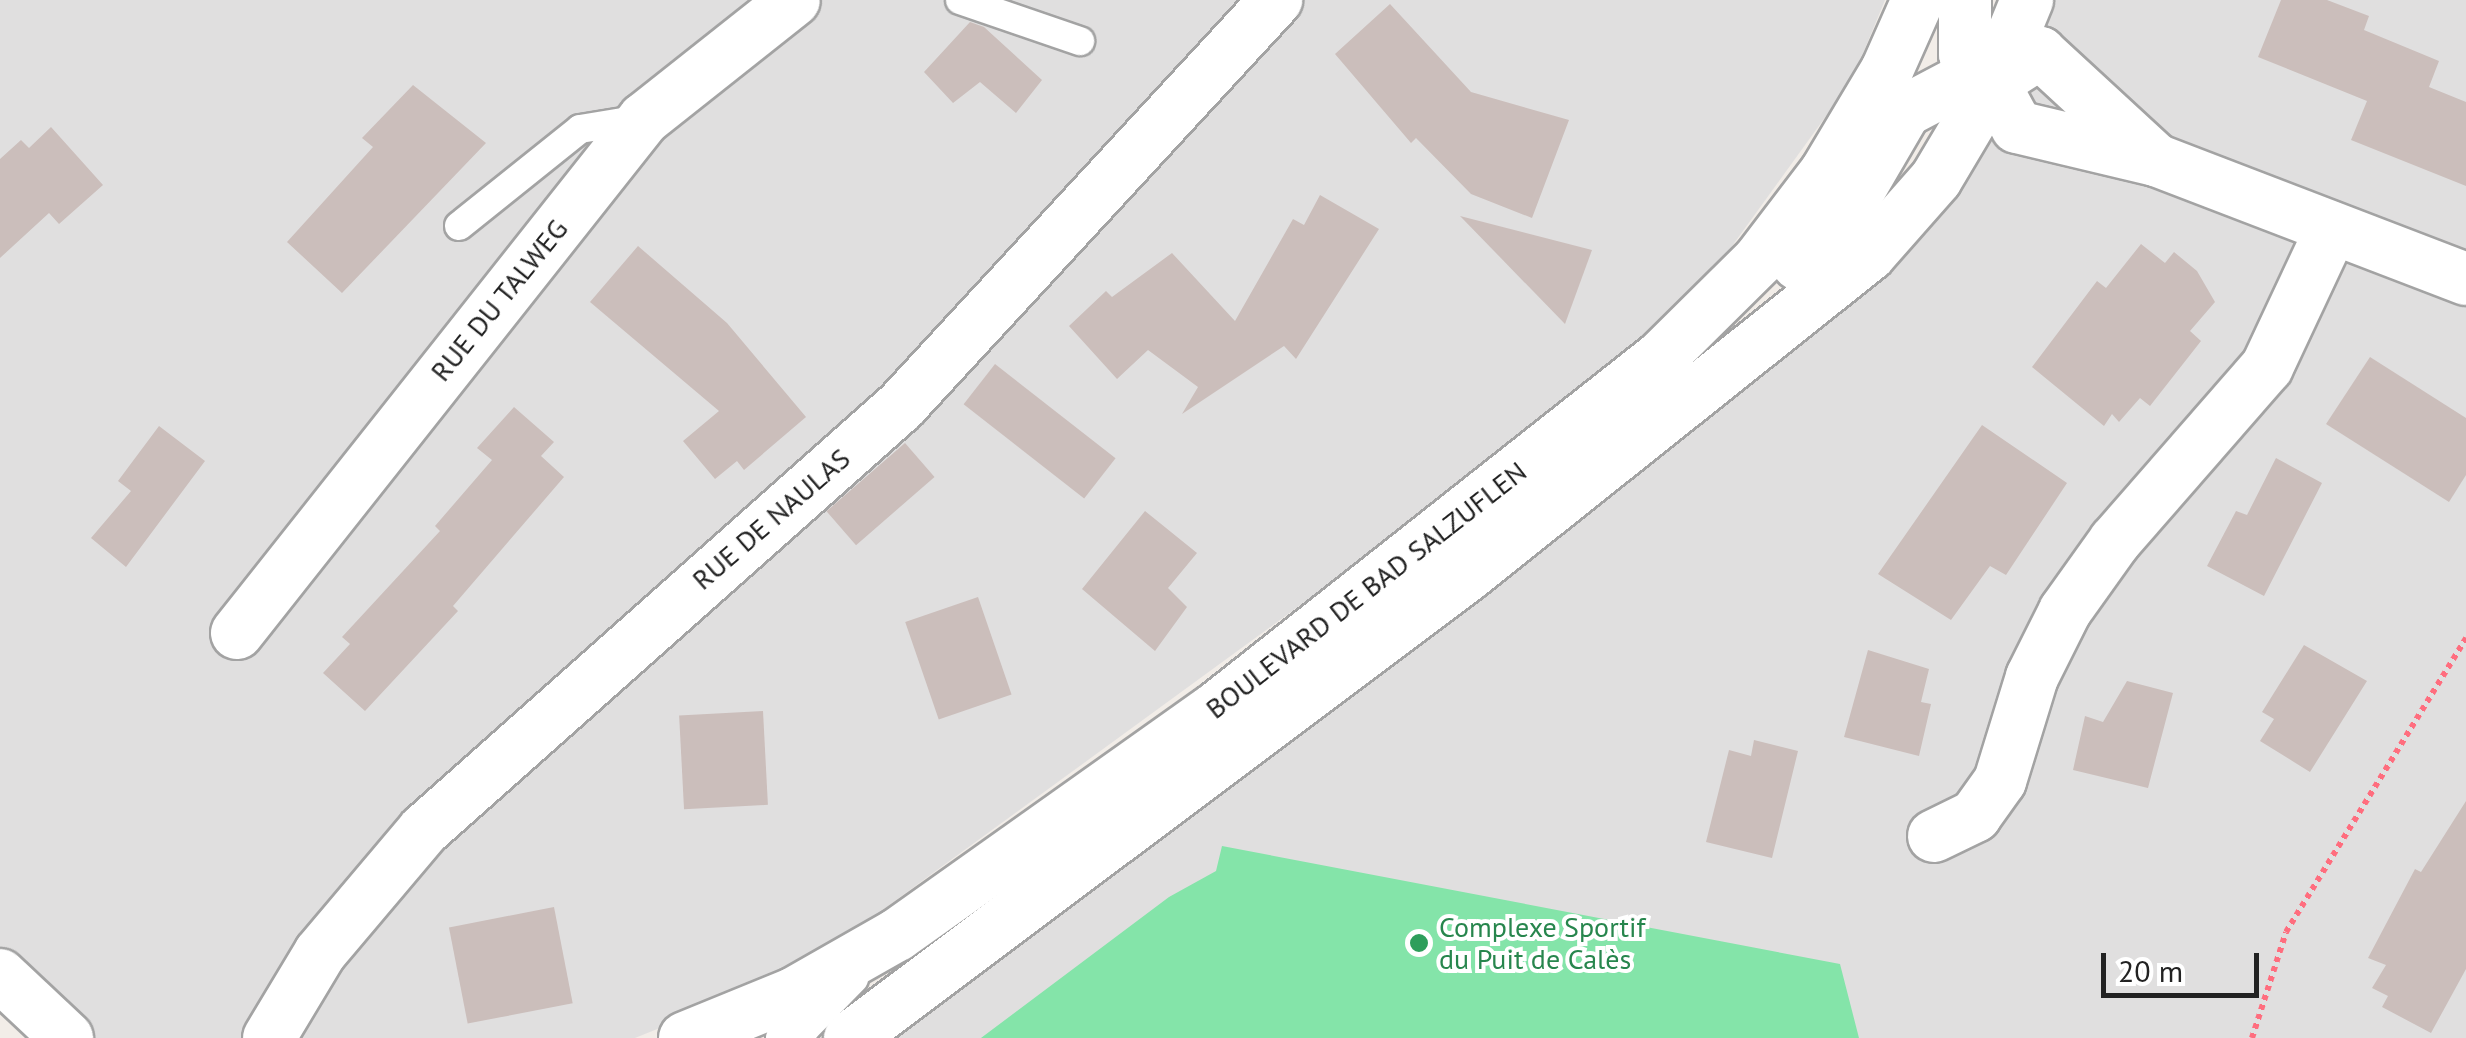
<!DOCTYPE html>
<html>
<head>
<meta charset="utf-8">
<style>
	body { margin:0 }
	#map { position:relative; width:2466px; height:1038px; overflow:hidden; background:#f2ede8; font-family:"PT Sans",sans-serif }
	div>[style] { position:absolute }
	.residential>* { inset:0; background:#e0dfdf }
	.pitch>* { inset:0; background:#84e4a9 }
	.building>* { inset:0; background:#cbbebb; transform-origin:0 0 }
	.path>* { height:6px; margin-top:-3px; transform-origin:0; background:repeating-linear-gradient(90deg,#ff6d7e 0 5px,transparent 0 10px) }
	.roads { filter:drop-shadow(2px 0 #a3a3a3) drop-shadow(-2px 0 #a3a3a3) drop-shadow(0 2px #a3a3a3) drop-shadow(0 -2px #a3a3a3) }
	.lane>* { height:28px; margin:-14px; padding:0 14px; transform-origin:14px; border-radius:14px; background:#fff }
	.street>* { height:52px; margin:-26px; padding:0 26px; transform-origin:26px; border-radius:26px; background:#fff }
	.dots>* { width:28px; height:28px; translate:-50% -50%; box-sizing:border-box; border:5px solid #fff; border-radius:50% }
	span { translate:-50% -50%; white-space:nowrap; text-align:center; line-height:1.15; -webkit-text-stroke:8px #fff; paint-order:stroke }
	.street-label { font-size:28px; color:#222 }
	.leisure-label { font-size:28px; color:#27864d }
	.left { translate:0 -50%; text-align:left }
	.scale { position:absolute; left:2101px; top:953px; width:158px; height:45px; box-sizing:border-box; border:5px solid #222; border-top:0; padding-left:12px; font-size:30px; line-height:35px; white-space:nowrap; color:#222; -webkit-text-stroke:8px #fff; paint-order:stroke }
</style>
</head>
<body>
<div id="map">
	<div class="residential">
		<div style="clip-path:polygon(0 0,1885px 0,1852px 80px,1701px 289px,1402px 531px,796px 973px,635px 1038px,78px 1038px,0 950px)"></div>
		<div style="clip-path:polygon(2048px 0,2466px 0,2466px 1038px,821px 1038px,1783px 354px)"></div>
	</div>
	<div class="pitch">
		<div style="clip-path:polygon(1222px 846px,1840px 964px,1859px 1038px,981px 1038px,1169px 897px,1216px 871px)"></div>
	</div>
	<div class="building">
		<div style="clip-path:polygon(2281px 0,2327px 0,2369px 16px,2364px 30px,2439px 61px,2429px 87px,2466px 102px,2466px 186px,2351px 140px,2367px 101px,2258px 57px)"></div>
		<div style="clip-path:polygon(1390px 4px,1471px 92px,1569px 120px,1532px 218px,1471px 194px,1416px 138px,1411px 143px,1335px 54px)"></div>
		<div style="clip-path:polygon(970px 22px,984px 27px,1042px 80px,1016px 113px,980px 82px,953px 103px,924px 72px)"></div>
		<div style="clip-path:polygon(413px 85px,486px 143px,342px 293px,287px 242px,373px 147px,362px 138px)"></div>
		<div style="clip-path:polygon(51px 127px,103px 185px,59px 224px,49px 213px,0 258px,0 159px,21px 140px,29px 148px)"></div>
		<div style="clip-path:polygon(1320px 195px,1379px 229px,1296px 359px,1284px 346px,1182px 414px,1198px 387px,1148px 350px,1117px 379px,1069px 326px,1106px 291px,1112px 297px,1172px 253px,1235px 321px,1293px 219px,1304px 225px)"></div>
		<div style="clip-path:polygon(1460px 216px,1592px 250px,1565px 324px)"></div>
		<div style="clip-path:polygon(2141px 244px,2165px 263px,2174px 252px,2197px 271px,2215px 302px,2190px 331px,2201px 341px,2150px 406px,2140px 398px,2119px 422px,2112px 414px,2104px 426px,2032px 367px,2097px 281px,2106px 288px)"></div>
		<div style="clip-path:polygon(638px 246px,727px 323px,806px 417px,744px 470px,737px 461px,715px 479px,683px 441px,719px 411px,590px 302px)"></div>
		<div style="clip-path:polygon(2370px 357px,2466px 418px,2466px 475px,2449px 502px,2326px 424px)"></div>
		<div style="left:995px;top:364px;width:153px;height:51px;rotate:38deg"></div>
		<div style="clip-path:polygon(514px 407px,554px 442px,541px 456px,564px 477px,453px 606px,458px 611px,365px 711px,323px 673px,350px 644px,342px 637px,440px 531px,435px 526px,492px 460px,477px 448px)"></div>
		<div style="clip-path:polygon(1982px 425px,2067px 483px,2006px 575px,1990px 566px,1951px 620px,1878px 574px)"></div>
		<div style="clip-path:polygon(159px 426px,205px 461px,126px 567px,91px 538px,131px 491px,118px 481px)"></div>
		<div style="left:905px;top:443px;width:45px;height:104px;rotate:49deg"></div>
		<div style="clip-path:polygon(2276px 458px,2322px 483px,2264px 596px,2207px 566px,2236px 511px,2247px 515px)"></div>
		<div style="clip-path:polygon(1145px 511px,1197px 553px,1168px 588px,1187px 607px,1155px 651px,1082px 589px)"></div>
		<div style="left:978px;top:597px;width:103px;height:77px;rotate:71deg"></div>
		<div style="clip-path:polygon(2304px 645px,2367px 681px,2310px 772px,2260px 741px,2274px 719px,2262px 712px)"></div>
		<div style="clip-path:polygon(1868px 650px,1929px 669px,1921px 702px,1931px 704px,1919px 756px,1844px 737px)"></div>
		<div style="clip-path:polygon(2127px 681px,2173px 693px,2148px 788px,2073px 770px,2085px 716px,2103px 722px)"></div>
		<div style="left:763px;top:711px;width:94px;height:84px;rotate:87deg"></div>
		<div style="clip-path:polygon(1754px 740px,1798px 751px,1772px 858px,1706px 842px,1729px 750px,1751px 756px)"></div>
		<div style="clip-path:polygon(2466px 801px,2466px 969px,2431px 1033px,2382px 1007px,2388px 996px,2372px 988px,2386px 965px,2368px 958px,2415px 869px,2421px 872px)"></div>
		<div style="left:554px;top:907px;width:98px;height:107px;rotate:79deg"></div>
	</div>
	<div class="path">
		<div style="left:2252px;top:1038px;width:111px;rotate:-72.2deg"></div>
		<div style="left:2286px;top:932px;width:345px;rotate:-58.5deg"></div>
	</div>
	<div class="roads">
		<div class="lane">
			<div style="left:960px;top:0;width:127px;rotate:18.9deg"></div>
			<div style="left:459px;top:226px;width:155px;rotate:-38.7deg"></div>
			<div style="left:580px;top:129px;width:63px;rotate:-9.2deg"></div>
			<div style="left:780px;top:1038px;width:27px;rotate:-20deg"></div>
			<div style="left:805px;top:1029px;width:70px;rotate:-45.6deg"></div>
		</div>
		<div class="street">
			<div style="left:1965px;top:0;width:54px;rotate:90deg"></div>
			<div style="left:1965px;top:54px;width:40px;rotate:46deg"></div>
			<div style="left:1993px;top:83px;width:50px;rotate:61.4deg"></div>
			<div style="left:2017px;top:127px;width:143px;rotate:13.4deg"></div>
			<div style="left:2156px;top:160px;width:332px;rotate:21deg"></div>
			<div style="left:1798px;top:264px;width:88px;rotate:-49.6deg"></div>
			<div style="left:1855px;top:197px;width:99px;rotate:-59.8deg"></div>
			<div style="left:1905px;top:111px;width:60px;rotate:-27.8deg"></div>
			<div style="left:1958px;top:83px;width:35px"></div>
			<div style="left:1993px;top:83px;width:56px;rotate:-32.6deg"></div>
			<div style="left:2040px;top:53px;width:158px;rotate:42.7deg"></div>
			<div style="left:237px;top:633px;width:656px;rotate:-51.63deg"></div>
			<div style="left:644px;top:119px;width:191px;rotate:-38.4deg"></div>
			<div style="left:1934px;top:836px;width:46px;rotate:-26deg"></div>
			<div style="left:1975px;top:816px;width:43px;rotate:-54.5deg"></div>
			<div style="left:2000px;top:781px;width:109px;rotate:-72.9deg"></div>
			<div style="left:2032px;top:677px;width:74px;rotate:-63.4deg"></div>
			<div style="left:2065px;top:611px;width:86px;rotate:-54.5deg"></div>
			<div style="left:2115px;top:541px;width:231px;rotate:-48.9deg"></div>
			<div style="left:2267px;top:367px;width:153px;rotate:-64.9deg"></div>
			<div style="left:0;top:975px;width:92px;rotate:43.2deg"></div>
			<div style="left:269px;top:1038px;width:99px;rotate:-59deg"></div>
			<div style="left:320px;top:953px;width:161px;rotate:-49.8deg"></div>
			<div style="left:424px;top:830px;width:638px;rotate:-41.63deg"></div>
			<div style="left:901px;top:406px;width:553px;rotate:-47.27deg"></div>
			<div style="left:685px;top:1038px;width:117px;rotate:-22.2deg"></div>
			<div style="left:793px;top:994px;width:120px;rotate:-29.6deg"></div>
			<div style="left:897px;top:935px;width:389px;rotate:-35.4deg"></div>
			<div style="left:1214px;top:710px;width:570px;rotate:-38.3deg"></div>
			<div style="left:1661px;top:357px;width:138px;rotate:-44.7deg"></div>
			<div style="left:1759px;top:260px;width:111px;rotate:-52.7deg"></div>
			<div style="left:1826px;top:172px;width:119px;rotate:-59.1deg"></div>
			<div style="left:1887px;top:70px;width:77px;rotate:-66.1deg"></div>
			<div style="left:850px;top:1038px;width:769px;rotate:-36.85deg"></div>
			<div style="left:1465px;top:577px;width:517px;rotate:-38.56deg"></div>
			<div style="left:1869px;top:255px;width:101px;rotate:-48.6deg"></div>
			<div style="left:1936px;top:179px;width:112px;rotate:-59.3deg"></div>
			<div style="left:1993px;top:83px;width:90px;rotate:-67.7deg"></div>
		</div>
	</div>
	<div class="dots">
		<div style="left:1419px;top:943px;background:#2e9e5b"></div>
	</div>
	<div class="street-label">
		<span style="left:499px;top:300px;rotate:-51deg">RUE DU TALWEG</span>
		<span style="left:771px;top:519px;rotate:-41deg">RUE DE NAULAS</span>
		<span style="left:1366px;top:590px;rotate:-38deg">BOULEVARD DE BAD SALZUFLEN</span>
	</div>
	<div class="leisure-label">
		<span class="left" style="left:1439px;top:943px">Complexe Sportif<br>du Puit de Calès</span>
	</div>
	<div class="scale">20 m</div>
</div>
</body>
</html>
